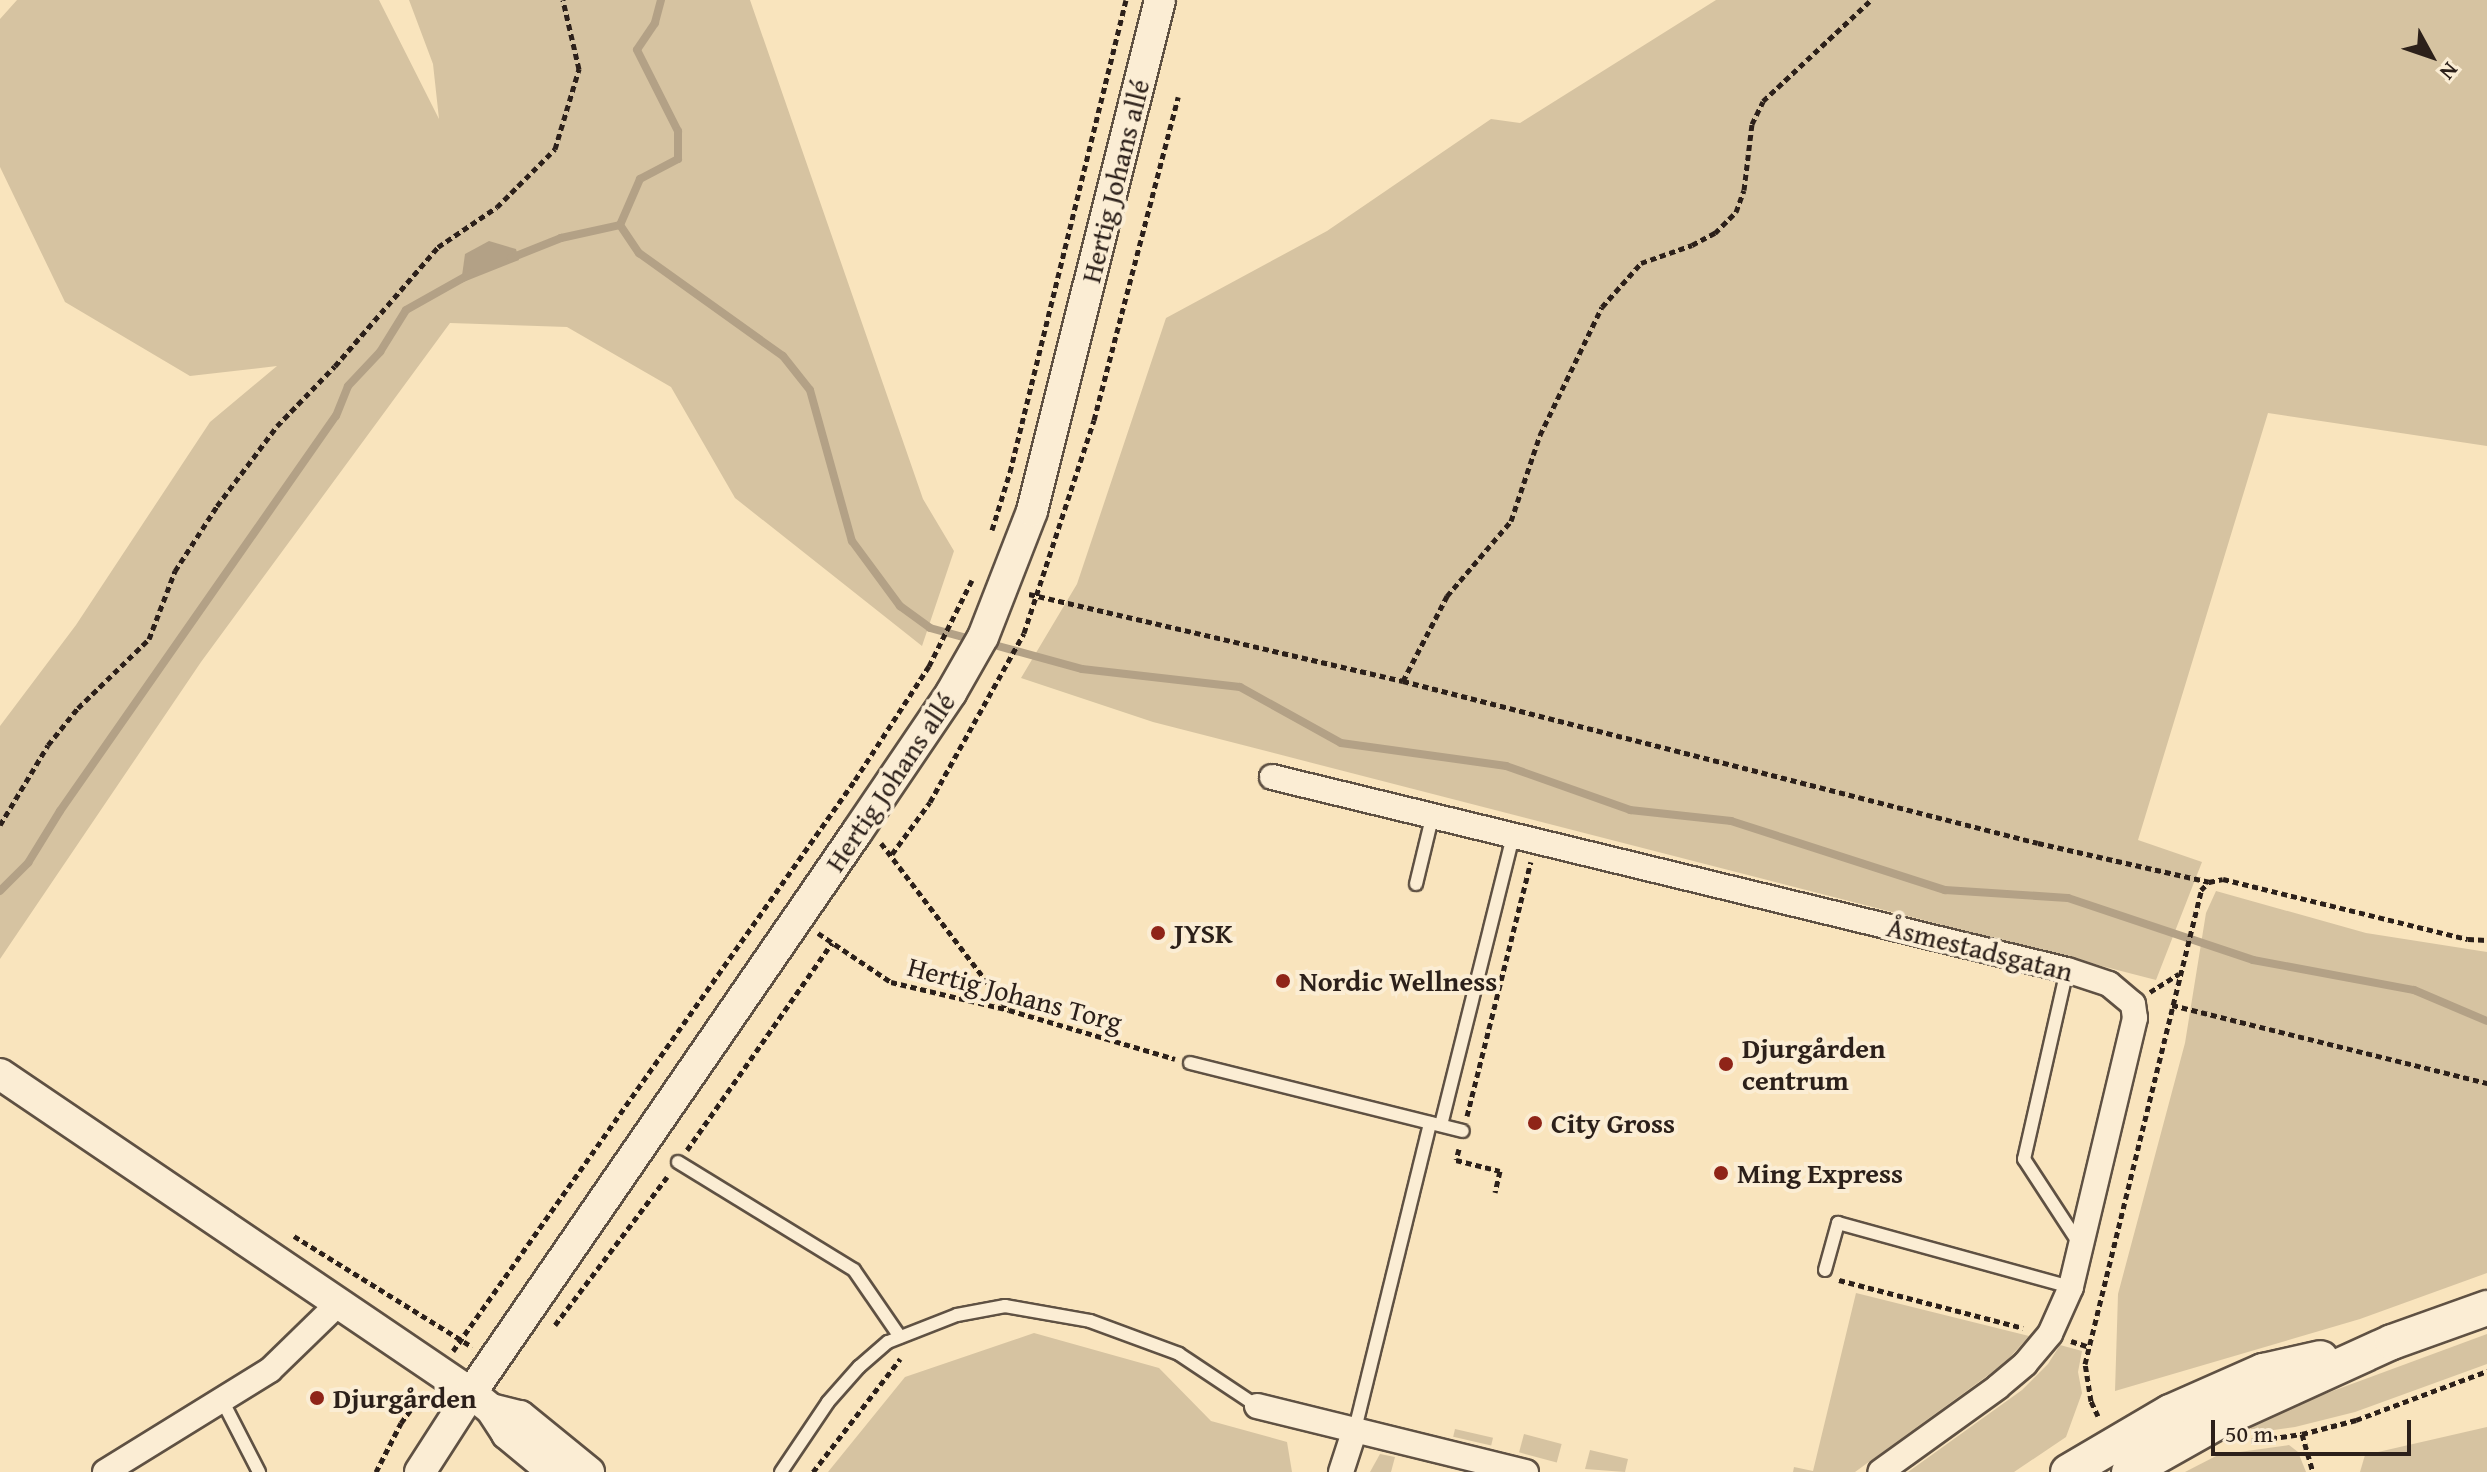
<!DOCTYPE html>
<html>
<head>
<meta charset="utf-8">
<style>
	body { margin:0 }
	#map { position:relative; width:2487px; height:1472px; overflow:hidden; background:#f9e4bd; font-family:"Gentium Book Plus",serif }
	div>[style] { position:absolute }
	.green>* { inset:0; background:#d6c3a1; transform-origin:0 0 }
	.water>* { inset:0; background:#b3a186 }
	.stream>* { height:8px; margin:-4px; padding:0 4px; transform-origin:4px; border-radius:4px; background:#b3a186 }
	.path>* { height:5px; margin-top:-2.5px; transform-origin:0; background:repeating-linear-gradient(90deg,#2c201a 0 6px,transparent 0 10px) }
	.roads { filter:drop-shadow(2px 0 #5f5143) drop-shadow(-2px 0 #5f5143) drop-shadow(0 2px #5f5143) drop-shadow(0 -2px #5f5143) }
	.service>* { height:12px; margin:-6px; padding:0 6px; transform-origin:6px; border-radius:6px; background:#fbedd4 }
	.minor>* { height:24px; margin:-12px; padding:0 12px; transform-origin:12px; border-radius:12px; background:#fbedd4 }
	.tertiary>* { height:30px; margin:-15px; padding:0 15px; transform-origin:15px; border-radius:15px; background:#fbedd4 }
	.secondary>* { height:34px; margin:-17px; padding:0 17px; transform-origin:17px; border-radius:17px; background:#fbedd4 }
	.dots>* { width:22px; height:22px; translate:-50% -50%; box-sizing:border-box; border:4px solid #fbedd4; border-radius:50% }
	span { translate:-50% -50%; white-space:nowrap; text-align:center; line-height:1.15; -webkit-text-stroke:8px #fbedd4; paint-order:stroke }
	.street-label { font-size:28px; color:#2c201a }
	.poi-label { font-size:28px; color:#2c201a; font-weight:700 }
	.left { translate:0 -50%; text-align:left }
	.north { position:absolute; left:2391px; top:16px; width:80px; height:80px; -webkit-text-stroke:6px #fbedd4; paint-order:stroke; rotate:130deg; font-size:22px; font-weight:700; line-height:32px; text-align:center; color:#2c201a }
	.north::after { content:''; display:block; margin:auto; width:28px; height:36px; background:#2c201a; clip-path:polygon(50% 0,100% 100%,50% 72%,0 100%) }
	.scale { position:absolute; left:2211px; top:1420px; width:200px; height:36px; box-sizing:border-box; border:4px solid #2c201a; border-top:0; padding-left:10px; font-size:24px; line-height:28px; white-space:nowrap; color:#2c201a; -webkit-text-stroke:6px #fbedd4; paint-order:stroke }
</style>
</head>
<body>
<div id="map">
	<div class="green">
		<div style="clip-path:polygon(17px 0,379px 0,439px 119px,433px 64px,409px 0,750px 0,923px 499px,954px 551px,922px 646px,735px 498px,671px 387px,567px 327px,450px 323px,201px 662px,0 959px,0 726px,76px 625px,210px 422px,277px 366px,190px 376px,65px 302px,0 167px,0 19px)"></div>
		<div style="clip-path:polygon(1716px 0,2487px 0,2487px 446px,2268px 413px,2138px 840px,2202px 862px,2156px 980px,1153px 722px,1021px 678px,1077px 584px,1166px 318px,1327px 231px,1491px 119px,1520px 123px)"></div>
		<div style="clip-path:polygon(2216px 891px,2366px 933px,2487px 952px,2487px 1273px,2360px 1319px,2115px 1391px,2118px 1294px,2185px 1043px,2206px 913px)"></div>
		<div style="clip-path:polygon(1856px 1293px,2029px 1336px,2005px 1363px,1855px 1472px,1793px 1472px,1794px 1467px,1813px 1471px)"></div>
		<div style="clip-path:polygon(1034px 1333px,1159px 1368px,1211px 1421px,1287px 1442px,1292px 1472px,828px 1472px,905px 1377px)"></div>
		<div style="clip-path:polygon(2487px 1334px,2487px 1364px,2355px 1412px,2295px 1427px,2252px 1433px,2249px 1422px)"></div>
		<div style="clip-path:polygon(2060px 1345px,2082px 1351px,2078px 1372px,2082px 1393px,2066px 1437px,2014px 1472px,1908px 1472px,2022px 1390px,2048px 1364px)"></div>
		<div style="clip-path:polygon(2487px 1427px,2487px 1472px,2360px 1472px,2365px 1455px)"></div>
		<div style="left:1455px;top:1429px;width:39px;height:8px;rotate:13deg"></div>
		<div style="left:1524px;top:1434px;width:39px;height:19px;rotate:15deg"></div>
		<div style="clip-path:polygon(2289px 1445px,2298px 1452px,2306px 1472px,2185px 1472px,2218px 1455px)"></div>
		<div style="clip-path:polygon(1590px 1450px,1628px 1459px,1625px 1472px,1585px 1469px)"></div>
		<div style="clip-path:polygon(1380px 1454px,1395px 1457px,1391px 1472px,1370px 1472px)"></div>
	</div>
	<div class="water">
		<div style="clip-path:polygon(489px 241px,516px 249px,519px 260px,461px 283px,465px 254px)"></div>
	</div>
	<div class="stream">
		<div style="left:661px;top:0;width:24px;rotate:105deg"></div>
		<div style="left:655px;top:23px;width:32px;rotate:124deg"></div>
		<div style="left:637px;top:50px;width:91px;rotate:63.2deg"></div>
		<div style="left:678px;top:131px;width:28px;rotate:90deg"></div>
		<div style="left:678px;top:159px;width:43px;rotate:152.2deg"></div>
		<div style="left:640px;top:179px;width:50px;rotate:113.5deg"></div>
		<div style="left:620px;top:225px;width:34px;rotate:56deg"></div>
		<div style="left:639px;top:253px;width:177px;rotate:35.6deg"></div>
		<div style="left:783px;top:356px;width:43px;rotate:51.5deg"></div>
		<div style="left:810px;top:390px;width:157px;rotate:74.5deg"></div>
		<div style="left:852px;top:541px;width:81px;rotate:53.6deg"></div>
		<div style="left:900px;top:606px;width:37px;rotate:36deg"></div>
		<div style="left:930px;top:628px;width:46px;rotate:15.3deg"></div>
		<div style="left:511px;top:258px;width:54px;rotate:-21.8deg"></div>
		<div style="left:561px;top:238px;width:60px;rotate:-12.4deg"></div>
		<div style="left:987px;top:643px;width:98px;rotate:15.3deg"></div>
		<div style="left:1082px;top:669px;width:159px;rotate:6.5deg"></div>
		<div style="left:1240px;top:687px;width:115px;rotate:29deg"></div>
		<div style="left:1341px;top:743px;width:167px;rotate:7.9deg"></div>
		<div style="left:1506px;top:766px;width:132px;rotate:19.5deg"></div>
		<div style="left:1630px;top:810px;width:102px;rotate:6.2deg"></div>
		<div style="left:1731px;top:821px;width:225px;rotate:17.9deg"></div>
		<div style="left:1945px;top:890px;width:123px;rotate:3.7deg"></div>
		<div style="left:2068px;top:898px;width:195px;rotate:18.5deg"></div>
		<div style="left:2253px;top:960px;width:164px;rotate:10.6deg"></div>
		<div style="left:2414px;top:990px;width:79px;rotate:23deg"></div>
		<div style="left:0;top:891px;width:40px;rotate:-45deg"></div>
		<div style="left:28px;top:863px;width:61px;rotate:-58.4deg"></div>
		<div style="left:60px;top:811px;width:482px;rotate:-55.1deg"></div>
		<div style="left:336px;top:416px;width:32px;rotate:-68deg"></div>
		<div style="left:348px;top:386px;width:47px;rotate:-46.7deg"></div>
		<div style="left:380px;top:352px;width:49px;rotate:-58.2deg"></div>
		<div style="left:406px;top:310px;width:76px;rotate:-29.3deg"></div>
	</div>
	<div class="path">
		<div style="left:992px;top:530px;width:61px;rotate:-72.8deg"></div>
		<div style="left:1010px;top:472px;width:486px;rotate:-76.2deg"></div>
		<div style="left:1029px;top:594px;width:384px;rotate:13.1deg"></div>
		<div style="left:1403px;top:681px;width:655px;rotate:14.31deg"></div>
		<div style="left:2038px;top:843px;width:175px;rotate:12.8deg"></div>
		<div style="left:1403px;top:681px;width:96px;rotate:-62.6deg"></div>
		<div style="left:1447px;top:596px;width:99px;rotate:-49.5deg"></div>
		<div style="left:1511px;top:521px;width:91px;rotate:-71.4deg"></div>
		<div style="left:1540px;top:435px;width:142px;rotate:-64.2deg"></div>
		<div style="left:1602px;top:307px;width:59px;rotate:-48.4deg"></div>
		<div style="left:1641px;top:263px;width:54px;rotate:-19.4deg"></div>
		<div style="left:1692px;top:245px;width:26px;rotate:-28deg"></div>
		<div style="left:1715px;top:233px;width:30px;rotate:-45deg"></div>
		<div style="left:1736px;top:212px;width:23px;rotate:-70deg"></div>
		<div style="left:1744px;top:190px;width:66px;rotate:-83.1deg"></div>
		<div style="left:1752px;top:124px;width:25px;rotate:-64deg"></div>
		<div style="left:1763px;top:101px;width:148px;rotate:-43.1deg"></div>
		<div style="left:0;top:825px;width:93px;rotate:-59deg"></div>
		<div style="left:48px;top:745px;width:48px;rotate:-51deg"></div>
		<div style="left:78px;top:708px;width:99px;rotate:-44.2deg"></div>
		<div style="left:149px;top:639px;width:73px;rotate:-69.1deg"></div>
		<div style="left:175px;top:571px;width:77px;rotate:-57.1deg"></div>
		<div style="left:217px;top:506px;width:100px;rotate:-53.1deg"></div>
		<div style="left:277px;top:426px;width:83px;rotate:-46deg"></div>
		<div style="left:335px;top:366px;width:157px;rotate:-49.1deg"></div>
		<div style="left:438px;top:247px;width:71px;rotate:-34.1deg"></div>
		<div style="left:497px;top:207px;width:82px;rotate:-45deg"></div>
		<div style="left:555px;top:149px;width:84px;rotate:-73.3deg"></div>
		<div style="left:579px;top:69px;width:71px;rotate:-103.1deg"></div>
		<div style="left:881px;top:843px;width:210px;rotate:52.7deg"></div>
		<div style="left:892px;top:854px;width:64px;rotate:-53.8deg"></div>
		<div style="left:930px;top:802px;width:193px;rotate:-60.9deg"></div>
		<div style="left:1024px;top:633px;width:224px;rotate:-71.8deg"></div>
		<div style="left:1094px;top:420px;width:334px;rotate:-75.4deg"></div>
		<div style="left:818px;top:933px;width:88px;rotate:33.9deg"></div>
		<div style="left:891px;top:982px;width:121px;rotate:13.3deg"></div>
		<div style="left:1009px;top:1010px;width:173px;rotate:16.4deg"></div>
		<div style="left:2150px;top:992px;width:34px;rotate:-32deg"></div>
		<div style="left:2172px;top:1005px;width:325px;rotate:13.9deg"></div>
		<div style="left:1467px;top:1116px;width:262px;rotate:-75.9deg"></div>
		<div style="left:1459px;top:1149px;width:11px;rotate:105deg"></div>
		<div style="left:1456px;top:1160px;width:45px;rotate:14deg"></div>
		<div style="left:1500px;top:1171px;width:22px;rotate:103deg"></div>
		<div style="left:687px;top:1150px;width:253px;rotate:-55deg"></div>
		<div style="left:294px;top:1236px;width:210px;rotate:31.9deg"></div>
		<div style="left:1839px;top:1280px;width:190px;rotate:14.6deg"></div>
		<div style="left:555px;top:1325px;width:186px;rotate:-52.9deg"></div>
		<div style="left:2071px;top:1341px;width:19px;rotate:18deg"></div>
		<div style="left:453px;top:1351px;width:698px;rotate:-54.85deg"></div>
		<div style="left:855px;top:780px;width:136px;rotate:-57deg"></div>
		<div style="left:929px;top:666px;width:96px;rotate:-63.4deg"></div>
		<div style="left:2098px;top:1416px;width:17px;rotate:-115deg"></div>
		<div style="left:2091px;top:1401px;width:37px;rotate:-99deg"></div>
		<div style="left:2085px;top:1364px;width:488px;rotate:-76.2deg"></div>
		<div style="left:2201px;top:890px;width:11px;rotate:-45deg"></div>
		<div style="left:2209px;top:882px;width:14px;rotate:-12deg"></div>
		<div style="left:2223px;top:879px;width:252px;rotate:13.8deg"></div>
		<div style="left:2468px;top:939px;width:19px;rotate:3deg"></div>
		<div style="left:2302px;top:1434px;width:40px;rotate:74deg"></div>
		<div style="left:2251px;top:1441px;width:51px;rotate:-7.8deg"></div>
		<div style="left:2302px;top:1434px;width:56px;rotate:-14.5deg"></div>
		<div style="left:2356px;top:1420px;width:140px;rotate:-20.5deg"></div>
		<div style="left:376px;top:1472px;width:55px;rotate:-63deg"></div>
		<div style="left:401px;top:1423px;width:39px;rotate:-54deg"></div>
		<div style="left:813px;top:1472px;width:143px;rotate:-52.4deg"></div>
	</div>
	<div class="roads">
		<div class="service">
			<div style="left:1416px;top:884px;width:68px;rotate:-76.4deg"></div>
			<div style="left:2067px;top:970px;width:194px;rotate:102.8deg"></div>
			<div style="left:2024px;top:1159px;width:103px;rotate:56.9deg"></div>
			<div style="left:1190px;top:1063px;width:281px;rotate:14deg"></div>
			<div style="left:1441px;top:1125px;width:298px;rotate:-76deg"></div>
			<div style="left:678px;top:1162px;width:206px;rotate:31.5deg"></div>
			<div style="left:854px;top:1270px;width:81px;rotate:55.5deg"></div>
			<div style="left:1825px;top:1270px;width:49px;rotate:-74.5deg"></div>
			<div style="left:1838px;top:1223px;width:242px;rotate:15.4deg"></div>
			<div style="left:223px;top:1402px;width:79px;rotate:62.8deg"></div>
			<div style="left:1355px;top:1429px;width:315px;rotate:-76.2deg"></div>
			<div style="left:781px;top:1472px;width:84px;rotate:-56.1deg"></div>
			<div style="left:828px;top:1402px;width:47px;rotate:-48.5deg"></div>
			<div style="left:859px;top:1367px;width:38px;rotate:-41deg"></div>
			<div style="left:888px;top:1342px;width:74px;rotate:-21.4deg"></div>
			<div style="left:957px;top:1315px;width:49px;rotate:-10.6deg"></div>
			<div style="left:1005px;top:1306px;width:86px;rotate:10deg"></div>
			<div style="left:1090px;top:1321px;width:95px;rotate:20.3deg"></div>
			<div style="left:1179px;top:1354px;width:94px;rotate:33.7deg"></div>
		</div>
		<div class="minor">
			<div style="left:1272px;top:777px;width:818px;rotate:13.65deg"></div>
			<div style="left:2067px;top:970px;width:44px;rotate:18.4deg"></div>
			<div style="left:2109px;top:984px;width:31px;rotate:40deg"></div>
			<div style="left:2133px;top:1004px;width:14px;rotate:82deg"></div>
			<div style="left:2135px;top:1018px;width:277px;rotate:103.4deg"></div>
			<div style="left:2071px;top:1287px;width:51px;rotate:114.1deg"></div>
			<div style="left:2050px;top:1334px;width:39px;rotate:130deg"></div>
			<div style="left:2025px;top:1364px;width:35px;rotate:140deg"></div>
			<div style="left:1998px;top:1387px;width:145px;rotate:144.2deg"></div>
			<div style="left:1257px;top:1406px;width:277px;rotate:13.8deg"></div>
			<div style="left:105px;top:1472px;width:194px;rotate:-31.7deg"></div>
			<div style="left:270px;top:1370px;width:96px;rotate:-44.2deg"></div>
			<div style="left:1341px;top:1472px;width:45px;rotate:-72deg"></div>
		</div>
		<div class="tertiary">
			<div style="left:0;top:1074px;width:569px;rotate:34.11deg"></div>
			<div style="left:471px;top:1393px;width:26px;rotate:39deg"></div>
			<div style="left:491px;top:1409px;width:30px;rotate:57deg"></div>
			<div style="left:507px;top:1434px;width:60px;rotate:39.6deg"></div>
			<div style="left:491px;top:1409px;width:30px;rotate:14deg"></div>
			<div style="left:520px;top:1416px;width:89px;rotate:39.1deg"></div>
			<div style="left:420px;top:1472px;width:94px;rotate:-57.2deg"></div>
			<div style="left:471px;top:1393px;width:681px;rotate:-55.47deg"></div>
			<div style="left:857px;top:832px;width:168px;rotate:-55.9deg"></div>
			<div style="left:951px;top:693px;width:64px;rotate:-60.3deg"></div>
			<div style="left:983px;top:637px;width:135px;rotate:-68.7deg"></div>
			<div style="left:1032px;top:511px;width:527px;rotate:-75.94deg"></div>
		</div>
		<div class="secondary">
			<div style="left:2068px;top:1472px;width:118px;rotate:-30.5deg"></div>
			<div style="left:2170px;top:1412px;width:102px;rotate:-23.8deg"></div>
			<div style="left:2263px;top:1371px;width:59px;rotate:-12.6deg"></div>
			<div style="left:2129px;top:1472px;width:108px;rotate:-29.4deg"></div>
			<div style="left:2223px;top:1419px;width:186px;rotate:-24.5deg"></div>
			<div style="left:2392px;top:1342px;width:101px;rotate:-19.7deg"></div>
		</div>
	</div>
	<div class="dots">
		<div style="left:1158px;top:933px;background:#8f2418"></div>
		<div style="left:1283px;top:981px;background:#8f2418"></div>
		<div style="left:1726px;top:1064px;background:#8f2418"></div>
		<div style="left:1535px;top:1123px;background:#8f2418"></div>
		<div style="left:1721px;top:1173px;background:#8f2418"></div>
		<div style="left:317px;top:1398px;background:#8f2418"></div>
	</div>
	<div class="street-label">
		<span style="left:1115px;top:181px;rotate:-76deg">Hertig Johans allé</span>
		<span style="left:890px;top:782px;rotate:-56deg">Hertig Johans allé</span>
		<span style="left:1980px;top:949px;rotate:14deg">Åsmestadsgatan</span>
		<span style="left:1015px;top:994px;rotate:15deg">Hertig Johans Torg</span>
	</div>
	<div class="poi-label">
		<span class="left" style="left:1174px;top:933px">JYSK</span>
		<span class="left" style="left:1299px;top:981px">Nordic Wellness</span>
		<span class="left" style="left:1742px;top:1064px">Djurgården<br>centrum</span>
		<span class="left" style="left:1551px;top:1123px">City Gross</span>
		<span class="left" style="left:1737px;top:1173px">Ming Express</span>
		<span class="left" style="left:333px;top:1398px">Djurgården</span>
	</div>
	<div class="north">N</div>
	<div class="scale">50 m</div>
</div>
</body>
</html>
